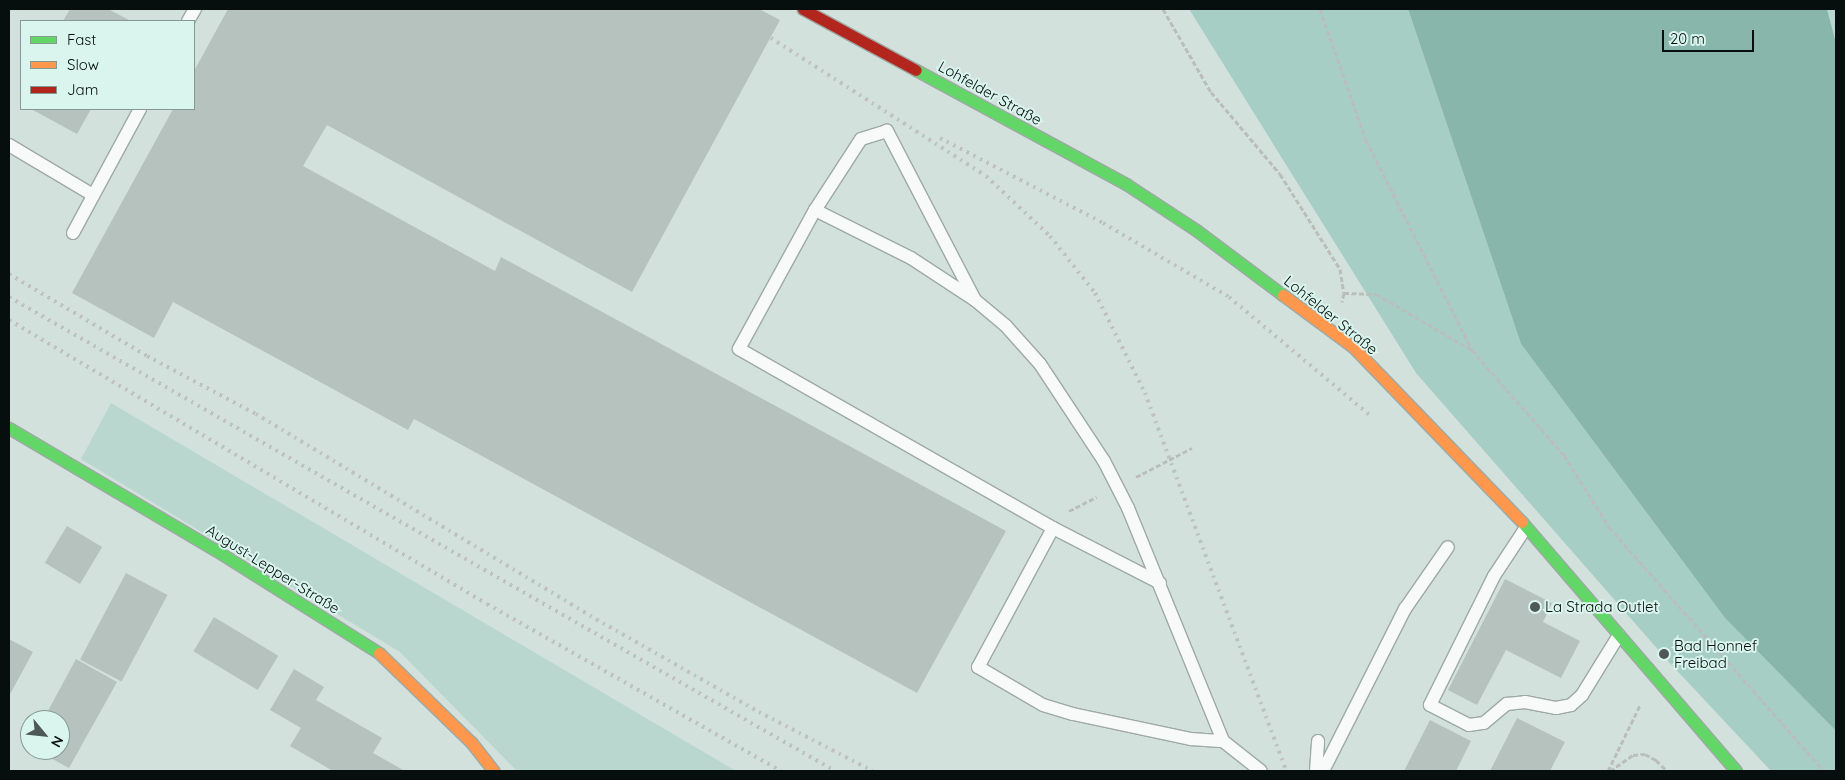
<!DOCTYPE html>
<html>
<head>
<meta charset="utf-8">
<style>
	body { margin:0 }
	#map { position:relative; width:1845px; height:780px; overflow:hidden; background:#d3e1dd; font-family:Quicksand,sans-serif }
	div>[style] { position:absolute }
	.green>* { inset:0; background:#b9d7cf }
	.forest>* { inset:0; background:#a7cec4 }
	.water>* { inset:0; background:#88b6ab }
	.building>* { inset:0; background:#b6c2be; transform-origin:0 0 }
	.path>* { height:3px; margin-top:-1.5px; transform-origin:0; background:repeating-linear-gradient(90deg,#b9bebd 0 5px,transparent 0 7.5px) }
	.roads { filter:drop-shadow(1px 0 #9ea9a5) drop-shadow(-1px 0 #9ea9a5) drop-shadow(0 1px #9ea9a5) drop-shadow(0 -1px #9ea9a5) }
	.lane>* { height:12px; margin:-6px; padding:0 6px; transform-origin:6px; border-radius:6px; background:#f8fafa }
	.fast>* { height:11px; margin:-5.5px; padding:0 5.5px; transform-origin:5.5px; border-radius:5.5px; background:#63d668 }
	.slow>* { height:11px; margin:-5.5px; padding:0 5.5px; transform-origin:5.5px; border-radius:5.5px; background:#ff974d }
	.jam>* { height:11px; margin:-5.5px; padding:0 5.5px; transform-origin:5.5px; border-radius:5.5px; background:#b3261e }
	.rail>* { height:4px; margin-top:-2px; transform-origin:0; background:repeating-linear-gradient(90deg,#bdc1c0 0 2.5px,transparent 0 7.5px) }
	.dots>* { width:14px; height:14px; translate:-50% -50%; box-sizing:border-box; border:2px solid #daf5ed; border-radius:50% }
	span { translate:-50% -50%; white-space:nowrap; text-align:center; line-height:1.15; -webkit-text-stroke:4px #daf5ed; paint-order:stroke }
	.street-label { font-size:15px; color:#060f0d }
	.poi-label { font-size:15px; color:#060f0d }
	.left { translate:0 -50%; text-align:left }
	.frame { position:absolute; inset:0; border:10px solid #060f0d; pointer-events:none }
	.legend { position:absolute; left:20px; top:20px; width:175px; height:90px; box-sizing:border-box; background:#daf5ed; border:1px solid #859993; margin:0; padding:6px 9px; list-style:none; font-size:15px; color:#060f0d }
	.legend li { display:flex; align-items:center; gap:10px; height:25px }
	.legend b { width:25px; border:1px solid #859993 }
	.north { position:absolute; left:20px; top:710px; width:50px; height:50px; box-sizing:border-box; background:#daf5ed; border:1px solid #859993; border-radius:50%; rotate:118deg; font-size:14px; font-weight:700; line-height:20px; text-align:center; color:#060f0d }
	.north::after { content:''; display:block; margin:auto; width:18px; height:22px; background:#4e5856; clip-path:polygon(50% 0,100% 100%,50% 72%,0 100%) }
	.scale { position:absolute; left:1662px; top:30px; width:92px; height:22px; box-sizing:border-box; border:2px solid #060f0d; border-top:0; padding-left:6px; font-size:15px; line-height:18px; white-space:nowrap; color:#060f0d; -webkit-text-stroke:4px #daf5ed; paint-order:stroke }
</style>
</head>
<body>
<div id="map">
	<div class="green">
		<div style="clip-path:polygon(1827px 9px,1836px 9px,1836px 43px)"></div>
		<div style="clip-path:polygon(111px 403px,736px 771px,517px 771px,400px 652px,81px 459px)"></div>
	</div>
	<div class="forest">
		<div style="clip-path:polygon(1189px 9px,1408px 9px,1521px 344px,1725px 618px,1836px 731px,1836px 771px,1771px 771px,1668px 661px,1416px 373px)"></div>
	</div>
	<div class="water">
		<div style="clip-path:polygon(1408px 9px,1827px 9px,1836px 43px,1836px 731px,1725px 618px,1521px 344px)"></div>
	</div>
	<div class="building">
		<div style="clip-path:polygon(70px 9px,108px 9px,131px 21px,63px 21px)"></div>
		<div style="clip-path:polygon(228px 9px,759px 9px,780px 20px,632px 292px,327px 125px,303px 166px,495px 271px,501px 257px,1006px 531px,917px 693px,414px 419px,408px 430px,173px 302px,154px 338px,72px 293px,173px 109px,194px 109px,194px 71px)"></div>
		<div style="clip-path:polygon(31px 109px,91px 109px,77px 134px)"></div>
		<div style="left:67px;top:526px;width:41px;height:43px;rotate:31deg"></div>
		<div style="left:126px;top:573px;width:47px;height:98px;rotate:28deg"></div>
		<div style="clip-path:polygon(1505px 579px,1552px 603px,1543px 622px,1580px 641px,1561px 678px,1506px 650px,1477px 705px,1448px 690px)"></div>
		<div style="left:214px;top:617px;width:75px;height:40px;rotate:31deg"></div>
		<div style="clip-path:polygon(9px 639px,33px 652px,9px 696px)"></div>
		<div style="clip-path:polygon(76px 659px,117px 682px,69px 768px,36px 750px,60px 750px,60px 720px,43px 720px)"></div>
		<div style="clip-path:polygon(294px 669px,324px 687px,316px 700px,382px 738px,373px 753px,405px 771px,333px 771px,290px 746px,301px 728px,270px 710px)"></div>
		<div style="clip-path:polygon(1517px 718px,1565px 742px,1550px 771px,1490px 771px)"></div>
		<div style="clip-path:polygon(1430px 720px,1471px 741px,1456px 771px,1404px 771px)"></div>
	</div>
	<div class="path">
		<div style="left:1163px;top:9px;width:96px;rotate:60deg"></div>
		<div style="left:1211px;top:92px;width:107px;rotate:49.9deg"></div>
		<div style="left:1280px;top:174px;width:112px;rotate:57.7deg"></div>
		<div style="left:1340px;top:269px;width:24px;rotate:81deg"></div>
		<div style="left:1344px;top:293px;width:9px;rotate:103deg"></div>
		<div style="left:1320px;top:9px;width:139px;rotate:70.7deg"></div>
		<div style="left:1366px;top:140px;width:235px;rotate:63.2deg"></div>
		<div style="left:1344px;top:293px;width:32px;rotate:2deg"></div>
		<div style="left:1376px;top:294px;width:111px;rotate:30.3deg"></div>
		<div style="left:1472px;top:350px;width:140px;rotate:48.8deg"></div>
		<div style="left:1564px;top:455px;width:85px;rotate:58deg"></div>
		<div style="left:1609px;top:527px;width:325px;rotate:48.6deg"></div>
		<div style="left:1136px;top:477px;width:63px;rotate:-27.4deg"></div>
		<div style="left:1069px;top:511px;width:31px;rotate:-27deg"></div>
		<div style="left:1608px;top:771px;width:73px;rotate:-64.1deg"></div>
		<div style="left:1610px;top:771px;width:28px;rotate:-35deg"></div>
		<div style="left:1633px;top:755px;width:12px;rotate:-5deg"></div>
		<div style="left:1645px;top:754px;width:13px;rotate:29deg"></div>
		<div style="left:1656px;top:760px;width:16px;rotate:45deg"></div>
	</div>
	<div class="roads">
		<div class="lane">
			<div style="left:188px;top:21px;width:14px;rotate:-60deg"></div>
			<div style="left:9px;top:145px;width:98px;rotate:30.8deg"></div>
			<div style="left:815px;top:210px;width:158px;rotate:118.7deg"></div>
			<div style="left:739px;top:349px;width:361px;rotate:29.7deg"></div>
			<div style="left:73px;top:233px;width:141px;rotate:-61.6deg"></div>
			<div style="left:975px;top:300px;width:191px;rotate:-117.5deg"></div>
			<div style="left:887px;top:131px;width:27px;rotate:163deg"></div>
			<div style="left:861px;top:139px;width:85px;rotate:122.9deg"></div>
			<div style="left:815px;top:210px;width:107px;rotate:26.6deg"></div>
			<div style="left:911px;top:258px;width:77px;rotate:33.3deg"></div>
			<div style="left:975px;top:300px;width:40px;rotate:40deg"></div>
			<div style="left:1006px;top:326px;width:51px;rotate:48.2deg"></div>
			<div style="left:1040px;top:364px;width:116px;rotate:56.6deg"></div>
			<div style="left:1104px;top:461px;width:53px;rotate:62.9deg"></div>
			<div style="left:1128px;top:508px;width:252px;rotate:67.8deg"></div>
			<div style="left:1223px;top:741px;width:48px;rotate:38.3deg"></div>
			<div style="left:1525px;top:529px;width:56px;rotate:123.4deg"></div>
			<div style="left:1494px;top:576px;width:144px;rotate:116.4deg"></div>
			<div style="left:1430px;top:705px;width:44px;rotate:27.1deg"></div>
			<div style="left:1469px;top:725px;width:15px;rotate:-8deg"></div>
			<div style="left:1484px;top:723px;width:30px;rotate:-40deg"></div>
			<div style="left:1507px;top:704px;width:18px;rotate:-6deg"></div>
			<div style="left:1525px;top:702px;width:32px;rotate:11deg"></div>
			<div style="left:1556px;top:708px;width:15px;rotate:-11deg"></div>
			<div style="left:1571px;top:705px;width:15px;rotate:-42deg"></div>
			<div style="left:1582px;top:695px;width:70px;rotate:-58.3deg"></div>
			<div style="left:1160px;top:583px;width:120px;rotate:-152.8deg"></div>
			<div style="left:1053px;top:528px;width:158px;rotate:118.3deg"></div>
			<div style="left:978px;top:667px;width:75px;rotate:30.3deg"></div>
			<div style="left:1043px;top:705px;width:31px;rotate:17deg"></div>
			<div style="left:1073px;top:714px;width:121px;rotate:12deg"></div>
			<div style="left:1191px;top:739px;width:32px;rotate:4deg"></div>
			<div style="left:1316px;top:771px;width:30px;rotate:-86deg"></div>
			<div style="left:1323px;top:771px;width:182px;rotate:-63.2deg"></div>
			<div style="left:1405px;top:609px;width:75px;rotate:-55.3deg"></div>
		</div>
		<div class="fast">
			<div style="left:916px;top:70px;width:239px;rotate:28.5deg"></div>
			<div style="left:1126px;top:184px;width:84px;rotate:33.3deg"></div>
			<div style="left:1196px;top:230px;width:109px;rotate:36.8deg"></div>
			<div style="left:9px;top:428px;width:238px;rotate:30.6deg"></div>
			<div style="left:214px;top:549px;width:195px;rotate:32.2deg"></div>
			<div style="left:1522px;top:522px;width:328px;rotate:49.3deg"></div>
		</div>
		<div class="slow">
			<div style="left:1283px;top:295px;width:87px;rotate:36.6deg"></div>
			<div style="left:1353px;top:347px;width:243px;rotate:46deg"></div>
			<div style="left:379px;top:653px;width:128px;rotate:44.1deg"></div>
			<div style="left:471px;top:742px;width:37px;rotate:52deg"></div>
		</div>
		<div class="jam">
			<div style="left:803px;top:9px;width:128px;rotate:28.4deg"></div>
		</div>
	</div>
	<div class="rail">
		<div style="left:771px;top:38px;width:255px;rotate:32.7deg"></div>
		<div style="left:986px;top:176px;width:88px;rotate:43.2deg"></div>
		<div style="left:1050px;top:236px;width:73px;rotate:51.7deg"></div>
		<div style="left:1095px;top:293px;width:112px;rotate:63.4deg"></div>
		<div style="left:1145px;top:393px;width:403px;rotate:69.5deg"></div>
		<div style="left:940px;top:138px;width:184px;rotate:27.5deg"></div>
		<div style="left:1103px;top:223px;width:146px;rotate:30.4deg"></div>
		<div style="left:1229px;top:297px;width:187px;rotate:40deg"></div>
		<div style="left:9px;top:274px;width:161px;rotate:30.7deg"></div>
		<div style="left:147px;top:356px;width:123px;rotate:28deg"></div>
		<div style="left:256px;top:414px;width:405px;rotate:31.1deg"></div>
		<div style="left:603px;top:623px;width:180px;rotate:29.7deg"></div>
		<div style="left:759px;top:712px;width:128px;rotate:27.4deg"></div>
		<div style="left:9px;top:297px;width:952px;rotate:29.85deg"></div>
		<div style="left:9px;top:320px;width:556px;rotate:30.72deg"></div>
		<div style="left:487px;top:604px;width:338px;rotate:29.6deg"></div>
	</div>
	<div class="dots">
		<div style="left:1535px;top:607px;background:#4e5856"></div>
		<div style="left:1664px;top:654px;background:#4e5856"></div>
	</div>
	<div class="street-label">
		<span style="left:990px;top:93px;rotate:29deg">Lohfelder Straße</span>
		<span style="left:1331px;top:315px;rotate:39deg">Lohfelder Straße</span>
		<span style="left:273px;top:569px;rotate:32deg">August-Lepper-Straße</span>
	</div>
	<div class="poi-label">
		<span class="left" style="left:1545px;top:607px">La Strada Outlet</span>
		<span class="left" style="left:1674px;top:654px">Bad Honnef<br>Freibad</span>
	</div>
	<div class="frame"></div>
	<ul class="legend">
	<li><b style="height:6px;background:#63d668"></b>Fast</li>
	<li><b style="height:6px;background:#ff974d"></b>Slow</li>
	<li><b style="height:6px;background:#b3261e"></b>Jam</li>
	</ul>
	<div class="north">N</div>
	<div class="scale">20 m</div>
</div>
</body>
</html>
